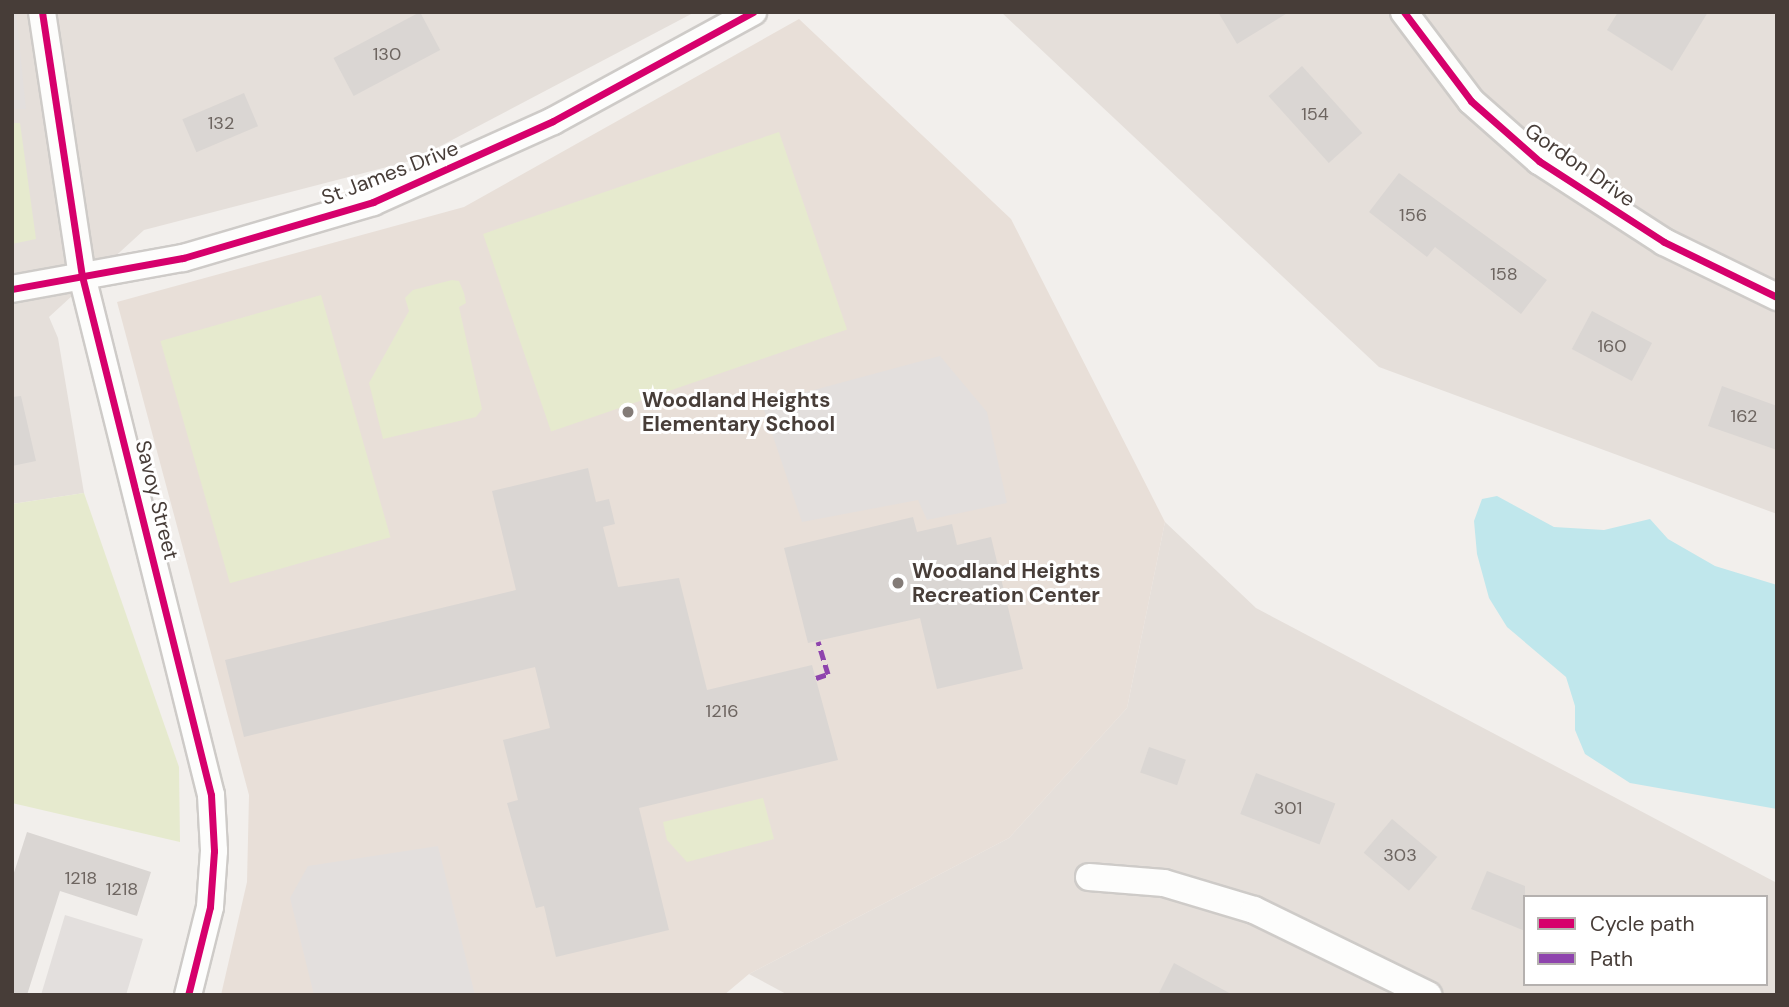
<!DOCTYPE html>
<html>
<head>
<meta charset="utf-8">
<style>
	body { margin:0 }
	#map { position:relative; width:1789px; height:1007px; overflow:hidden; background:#f2efec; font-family:"DM Sans",sans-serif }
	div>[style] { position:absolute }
	.residential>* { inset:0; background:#e5dfda }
	.education>* { inset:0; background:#e8dfd8 }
	.green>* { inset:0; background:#e6eace; transform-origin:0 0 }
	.parking>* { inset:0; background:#e3dfdd }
	.water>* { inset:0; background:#c0e7ec }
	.building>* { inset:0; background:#dad6d3; transform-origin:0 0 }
	.roads { filter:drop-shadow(2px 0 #cecbc8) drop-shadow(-2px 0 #cecbc8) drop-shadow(0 2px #cecbc8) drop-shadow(0 -2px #cecbc8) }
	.minor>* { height:26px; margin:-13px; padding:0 13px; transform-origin:13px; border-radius:13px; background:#fdfdfc }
	.quiet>* { height:5px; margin-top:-2.5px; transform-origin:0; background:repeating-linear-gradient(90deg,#8e44ad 0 10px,transparent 0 15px) }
	.cycleway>* { height:7px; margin:-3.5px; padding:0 3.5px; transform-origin:3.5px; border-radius:3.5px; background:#d6006c }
	.dots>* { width:19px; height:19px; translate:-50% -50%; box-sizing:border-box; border:4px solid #fff; border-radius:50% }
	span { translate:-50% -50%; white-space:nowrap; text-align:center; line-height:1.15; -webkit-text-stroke:6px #fff; paint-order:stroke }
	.number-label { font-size:18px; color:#6d6560 }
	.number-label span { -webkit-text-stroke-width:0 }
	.street-label { font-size:21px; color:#473d38 }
	.poi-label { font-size:21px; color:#473d38; font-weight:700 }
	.left { translate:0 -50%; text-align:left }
	.frame { position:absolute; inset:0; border:14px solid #473d38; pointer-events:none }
	.legend { position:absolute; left:1523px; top:895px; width:245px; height:91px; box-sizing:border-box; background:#fff; border:2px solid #b5b1af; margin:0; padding:9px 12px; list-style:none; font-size:21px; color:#473d38 }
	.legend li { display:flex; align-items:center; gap:14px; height:35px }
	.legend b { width:35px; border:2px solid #b5b1af }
</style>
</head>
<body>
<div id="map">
	<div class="residential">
		<div style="clip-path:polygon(12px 12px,695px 12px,414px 160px,144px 230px,49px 317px,58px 338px,84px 493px,12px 504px)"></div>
		<div style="clip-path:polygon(1001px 12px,1777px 12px,1777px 514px,1379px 367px)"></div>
		<div style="clip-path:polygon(evenodd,1165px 522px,1256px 608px,1777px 883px,1777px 995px,788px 995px,749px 974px,1009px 838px,1127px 708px,1165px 522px,1525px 897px,1766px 897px,1766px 984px,1525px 984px,1525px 897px)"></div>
	</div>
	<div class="education">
		<div style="clip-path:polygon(799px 19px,1011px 219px,1165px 522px,1127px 708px,1009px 838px,749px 974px,724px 995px,221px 995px,247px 882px,249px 795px,117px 302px,464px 207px)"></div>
	</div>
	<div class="green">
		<div style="clip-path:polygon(12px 123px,20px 123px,36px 239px,12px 244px)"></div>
		<div style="left:779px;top:132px;width:209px;height:313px;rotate:71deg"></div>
		<div style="clip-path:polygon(452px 280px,459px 281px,464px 293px,466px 303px,459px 307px,482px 409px,476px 417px,383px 439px,369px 383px,409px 311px,405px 298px,413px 290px)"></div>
		<div style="left:321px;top:295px;width:252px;height:167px;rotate:74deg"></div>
		<div style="clip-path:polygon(84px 493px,179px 767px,180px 842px,12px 803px,12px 504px)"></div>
		<div style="clip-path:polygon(763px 798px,774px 839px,687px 862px,667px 840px,663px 822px)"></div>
	</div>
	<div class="parking">
		<div style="clip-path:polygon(12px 12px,16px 12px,26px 109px,12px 109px)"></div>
		<div style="clip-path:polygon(940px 356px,987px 412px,1007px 503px,927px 520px,918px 500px,802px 522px,762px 404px)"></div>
		<div style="clip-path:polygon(438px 846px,475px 995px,314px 995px,290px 898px,308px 866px)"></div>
		<div style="clip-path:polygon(65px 915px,143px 939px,126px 995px,41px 995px)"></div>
	</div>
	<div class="water">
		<div style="clip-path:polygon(1497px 496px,1554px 527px,1604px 530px,1650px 519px,1668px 539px,1715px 566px,1777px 585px,1777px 809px,1630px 783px,1585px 754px,1575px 730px,1575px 706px,1566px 677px,1507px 627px,1489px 598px,1477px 554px,1474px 521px,1482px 499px)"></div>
	</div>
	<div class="building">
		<div style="left:420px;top:12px;width:43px;height:98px;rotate:62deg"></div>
		<div style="clip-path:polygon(1218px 12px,1289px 12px,1237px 44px)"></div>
		<div style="clip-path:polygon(1618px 12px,1708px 12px,1672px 71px,1607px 30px)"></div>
		<div style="left:1302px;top:66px;width:90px;height:45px;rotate:48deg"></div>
		<div style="left:244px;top:93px;width:36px;height:67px;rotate:67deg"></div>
		<div style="clip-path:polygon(1399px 173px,1547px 280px,1521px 314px,1435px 247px,1427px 257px,1369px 212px)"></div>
		<div style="left:1592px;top:311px;width:68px;height:43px;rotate:28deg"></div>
		<div style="clip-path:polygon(1722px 386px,1777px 406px,1777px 450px,1708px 426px)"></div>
		<div style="clip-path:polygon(21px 396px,36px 461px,12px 466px,12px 397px)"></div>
		<div style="clip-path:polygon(588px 468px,596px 502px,609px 499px,615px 524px,603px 527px,618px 587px,679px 578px,707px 690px,812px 665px,838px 760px,639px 808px,669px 930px,556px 957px,544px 906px,536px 908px,507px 803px,518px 800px,503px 740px,550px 728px,535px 667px,244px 737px,225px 660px,516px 590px,492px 491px)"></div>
		<div style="clip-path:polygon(913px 517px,917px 532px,952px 524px,957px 545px,991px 537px,1023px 669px,937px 689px,920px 618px,808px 643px,784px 548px)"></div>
		<div style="left:1149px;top:747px;width:39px;height:27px;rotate:19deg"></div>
		<div style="left:1256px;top:773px;width:85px;height:44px;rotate:21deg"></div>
		<div style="left:1392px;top:819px;width:59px;height:44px;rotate:40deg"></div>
		<div style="clip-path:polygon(27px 832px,151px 872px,137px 916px,60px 891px,27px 995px,12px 995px,12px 879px)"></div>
		<div style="clip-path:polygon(1487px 871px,1525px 886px,1525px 931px,1471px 909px)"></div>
		<div style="clip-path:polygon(1174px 963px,1233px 995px,1158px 995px)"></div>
	</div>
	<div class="roads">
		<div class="minor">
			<div style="left:42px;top:12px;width:267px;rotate:81.4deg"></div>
			<div style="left:82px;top:276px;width:535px;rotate:76.04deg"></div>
			<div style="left:211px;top:795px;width:56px;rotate:86.9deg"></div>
			<div style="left:214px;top:851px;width:56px;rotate:94.1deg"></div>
			<div style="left:210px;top:907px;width:91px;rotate:104deg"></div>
			<div style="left:1404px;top:12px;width:111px;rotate:53deg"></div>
			<div style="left:1471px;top:101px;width:91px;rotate:41.4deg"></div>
			<div style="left:1539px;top:161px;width:149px;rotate:32.9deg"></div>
			<div style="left:1664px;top:242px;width:126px;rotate:26deg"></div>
			<div style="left:12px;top:289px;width:174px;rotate:-10.3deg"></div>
			<div style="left:183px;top:258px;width:198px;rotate:-16.4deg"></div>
			<div style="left:373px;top:202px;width:197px;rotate:-24.2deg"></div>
			<div style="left:553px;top:121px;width:228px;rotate:-28.6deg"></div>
			<div style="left:1089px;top:877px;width:75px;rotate:4.6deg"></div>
			<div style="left:1164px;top:883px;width:94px;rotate:16.7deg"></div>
			<div style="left:1254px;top:910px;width:194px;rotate:26deg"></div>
		</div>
	</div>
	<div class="quiet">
		<div style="left:816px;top:678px;width:13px;rotate:-18deg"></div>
		<div style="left:828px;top:674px;width:34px;rotate:-107deg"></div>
	</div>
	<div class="cycleway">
		<div style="left:42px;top:12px;width:267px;rotate:81.4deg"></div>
		<div style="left:82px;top:276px;width:535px;rotate:76.04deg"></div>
		<div style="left:211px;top:795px;width:56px;rotate:86.9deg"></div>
		<div style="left:214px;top:851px;width:56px;rotate:94.1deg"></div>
		<div style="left:210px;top:907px;width:91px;rotate:104deg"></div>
		<div style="left:1404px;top:12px;width:111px;rotate:53deg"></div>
		<div style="left:1471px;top:101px;width:91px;rotate:41.4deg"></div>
		<div style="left:1539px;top:161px;width:149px;rotate:32.9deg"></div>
		<div style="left:1664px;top:242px;width:126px;rotate:26deg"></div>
		<div style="left:12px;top:289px;width:174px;rotate:-10.3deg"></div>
		<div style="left:183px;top:258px;width:198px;rotate:-16.4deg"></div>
		<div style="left:373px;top:202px;width:197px;rotate:-24.2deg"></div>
		<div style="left:553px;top:121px;width:228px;rotate:-28.6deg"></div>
	</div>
	<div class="dots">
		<div style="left:628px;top:412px;background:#837b77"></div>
		<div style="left:898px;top:583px;background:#837b77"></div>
	</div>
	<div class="number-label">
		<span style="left:387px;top:54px">130</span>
		<span style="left:1315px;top:114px">154</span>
		<span style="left:221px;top:123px">132</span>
		<span style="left:1413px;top:215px">156</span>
		<span style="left:1504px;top:274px">158</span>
		<span style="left:1612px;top:346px">160</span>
		<span style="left:1744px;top:416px">162</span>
		<span style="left:722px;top:711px">1216</span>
		<span style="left:1288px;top:808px">301</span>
		<span style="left:1400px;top:855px">303</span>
		<span style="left:81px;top:878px">1218</span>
		<span style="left:122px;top:889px">1218</span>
	</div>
	<div class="street-label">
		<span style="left:1580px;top:165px;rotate:35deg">Gordon Drive</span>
		<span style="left:390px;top:173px;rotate:-21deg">St James Drive</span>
		<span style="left:157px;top:500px;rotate:76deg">Savoy Street</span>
	</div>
	<div class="poi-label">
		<span class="left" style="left:642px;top:412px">Woodland Heights<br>Elementary School</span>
		<span class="left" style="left:912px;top:583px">Woodland Heights<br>Recreation Center</span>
	</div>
	<div class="frame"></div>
	<ul class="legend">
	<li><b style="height:9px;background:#d6006c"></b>Cycle path</li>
	<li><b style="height:9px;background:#8e44ad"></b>Path</li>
	</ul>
</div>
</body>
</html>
